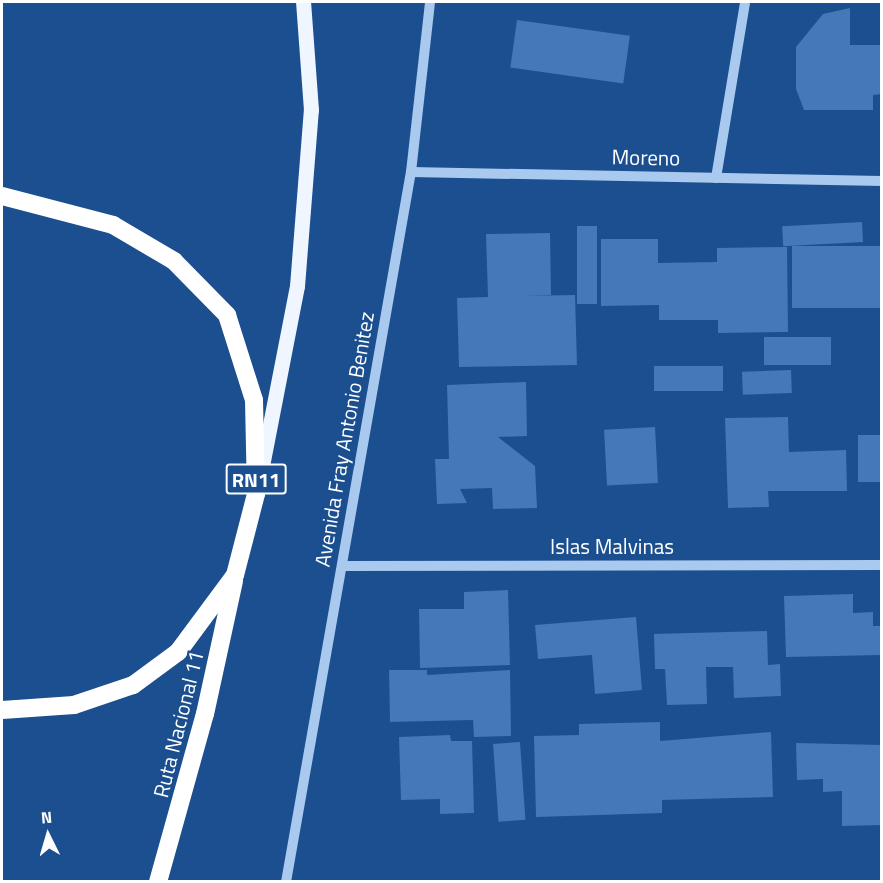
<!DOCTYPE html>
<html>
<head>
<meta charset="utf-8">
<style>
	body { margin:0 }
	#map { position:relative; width:883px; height:883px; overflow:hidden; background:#1b4f8f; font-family:"Titillium Web",sans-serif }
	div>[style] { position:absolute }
	.building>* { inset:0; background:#4478b7; transform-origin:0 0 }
	.minor>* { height:10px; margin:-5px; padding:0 5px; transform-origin:5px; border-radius:5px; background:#a9c9ee }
	.major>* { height:15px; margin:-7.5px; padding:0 7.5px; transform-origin:7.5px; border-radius:7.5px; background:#f0f6ff }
	.highway>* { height:18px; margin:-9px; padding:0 9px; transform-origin:9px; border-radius:9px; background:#fff }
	span { translate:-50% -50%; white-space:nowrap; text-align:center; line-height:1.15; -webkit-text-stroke:4.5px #1b4f8f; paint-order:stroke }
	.shield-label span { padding:2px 4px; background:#1b4f8f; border:2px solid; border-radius:4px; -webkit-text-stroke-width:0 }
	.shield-label { font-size:20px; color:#fff; font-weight:700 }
	.street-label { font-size:21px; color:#fff }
	.frame { position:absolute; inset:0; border:3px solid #fff; pointer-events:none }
	.north { position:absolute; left:18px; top:805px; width:60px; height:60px; -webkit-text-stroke:4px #1b4f8f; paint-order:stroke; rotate:355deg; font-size:16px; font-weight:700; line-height:24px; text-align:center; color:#fff }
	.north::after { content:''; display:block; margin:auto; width:21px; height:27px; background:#fff; clip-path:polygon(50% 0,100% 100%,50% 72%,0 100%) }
</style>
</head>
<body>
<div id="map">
	<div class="building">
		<div style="clip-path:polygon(850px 8px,850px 45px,882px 45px,882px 94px,873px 95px,873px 110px,804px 110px,796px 89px,796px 47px,823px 14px)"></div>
		<div style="left:517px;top:20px;width:114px;height:48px;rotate:8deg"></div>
		<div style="left:862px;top:222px;width:20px;height:80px;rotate:87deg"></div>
		<div style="left:577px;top:226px;width:20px;height:78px"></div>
		<div style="clip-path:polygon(550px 233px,551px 295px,524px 296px,575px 295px,577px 365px,459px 367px,457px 298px,488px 297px,486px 234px)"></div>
		<div style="clip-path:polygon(601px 239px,658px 239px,658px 263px,717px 262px,717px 248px,787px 247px,788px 332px,718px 333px,718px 320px,659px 320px,659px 305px,601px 306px)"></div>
		<div style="left:882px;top:246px;width:62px;height:90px;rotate:90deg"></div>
		<div style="left:831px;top:337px;width:28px;height:67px;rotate:90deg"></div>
		<div style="left:723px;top:366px;width:25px;height:69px;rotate:90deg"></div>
		<div style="left:791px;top:370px;width:23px;height:49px;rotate:88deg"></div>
		<div style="clip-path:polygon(526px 382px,527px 436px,498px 437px,535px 466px,537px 508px,493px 509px,492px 488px,460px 489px,467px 503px,437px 504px,435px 459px,449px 459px,447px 385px)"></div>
		<div style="clip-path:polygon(788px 417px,789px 452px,846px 450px,847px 491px,768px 491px,769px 507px,728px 508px,725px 418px)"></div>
		<div style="left:655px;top:427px;width:56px;height:51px;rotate:87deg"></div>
		<div style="left:882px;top:435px;width:47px;height:24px;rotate:90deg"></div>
		<div style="clip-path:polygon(508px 590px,510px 665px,420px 668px,419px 609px,464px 609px,464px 592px)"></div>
		<div style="clip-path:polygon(853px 594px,853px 613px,873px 612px,873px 626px,882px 626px,882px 655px,786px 657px,784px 596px)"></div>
		<div style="clip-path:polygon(636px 617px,642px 690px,595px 694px,592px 655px,538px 659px,535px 625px)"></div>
		<div style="clip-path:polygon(767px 631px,768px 665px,780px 664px,781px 696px,734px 698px,733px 667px,706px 667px,707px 704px,667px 705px,665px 669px,655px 669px,654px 634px)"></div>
		<div style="clip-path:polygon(389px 670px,427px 670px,427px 675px,510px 670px,511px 736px,474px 737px,473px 720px,390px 722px)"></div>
		<div style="clip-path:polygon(660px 722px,660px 741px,771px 732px,773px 797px,662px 800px,662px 813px,536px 817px,534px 736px,579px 735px,579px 724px)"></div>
		<div style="clip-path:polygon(450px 735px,451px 741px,472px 741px,474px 813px,440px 814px,440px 799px,401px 800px,399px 737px)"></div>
		<div style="left:520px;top:742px;width:78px;height:27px;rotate:86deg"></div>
		<div style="clip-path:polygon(796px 743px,882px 745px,882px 825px,842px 826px,842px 791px,823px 792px,823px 779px,797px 780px)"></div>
	</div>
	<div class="minor">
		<div style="left:411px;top:172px;width:471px;rotate:1.1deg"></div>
		<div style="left:716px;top:178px;width:178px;rotate:-80.6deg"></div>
		<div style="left:342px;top:566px;width:540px;rotate:-0.11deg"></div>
		<div style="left:286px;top:882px;width:721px;rotate:-80.02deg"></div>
		<div style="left:411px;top:172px;width:171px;rotate:-83.6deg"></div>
	</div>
	<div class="major">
		<div style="left:261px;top:471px;width:188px;rotate:-79deg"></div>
		<div style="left:297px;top:286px;width:177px;rotate:-85.5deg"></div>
		<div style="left:311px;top:110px;width:108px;rotate:-94.2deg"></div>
	</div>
	<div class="highway">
		<div style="left:2px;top:196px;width:115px;rotate:14.6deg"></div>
		<div style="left:113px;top:225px;width:71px;rotate:30.5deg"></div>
		<div style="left:174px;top:261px;width:76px;rotate:45.5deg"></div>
		<div style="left:227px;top:315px;width:89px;rotate:72.4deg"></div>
		<div style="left:254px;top:400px;width:94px;rotate:88.8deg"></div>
		<div style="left:256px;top:494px;width:84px;rotate:104.5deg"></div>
		<div style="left:235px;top:575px;width:96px;rotate:126.5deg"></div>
		<div style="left:178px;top:652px;width:56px;rotate:143.7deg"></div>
		<div style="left:133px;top:685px;width:62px;rotate:161.3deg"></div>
		<div style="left:74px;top:705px;width:72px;rotate:176deg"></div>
		<div style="left:158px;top:882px;width:174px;rotate:-74.4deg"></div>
		<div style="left:205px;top:714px;width:136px;rotate:-77.7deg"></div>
	</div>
	<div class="shield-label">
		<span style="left:256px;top:479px">RN11</span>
	</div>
	<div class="street-label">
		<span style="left:646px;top:157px;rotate:1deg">Moreno</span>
		<span style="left:344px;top:439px;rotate:-80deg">Avenida Fray Antonio Benitez</span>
		<span style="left:612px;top:546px">Islas Malvinas</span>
		<span style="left:178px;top:724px;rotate:-76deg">Ruta Nacional 11</span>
	</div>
	<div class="frame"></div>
	<div class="north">N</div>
</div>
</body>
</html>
